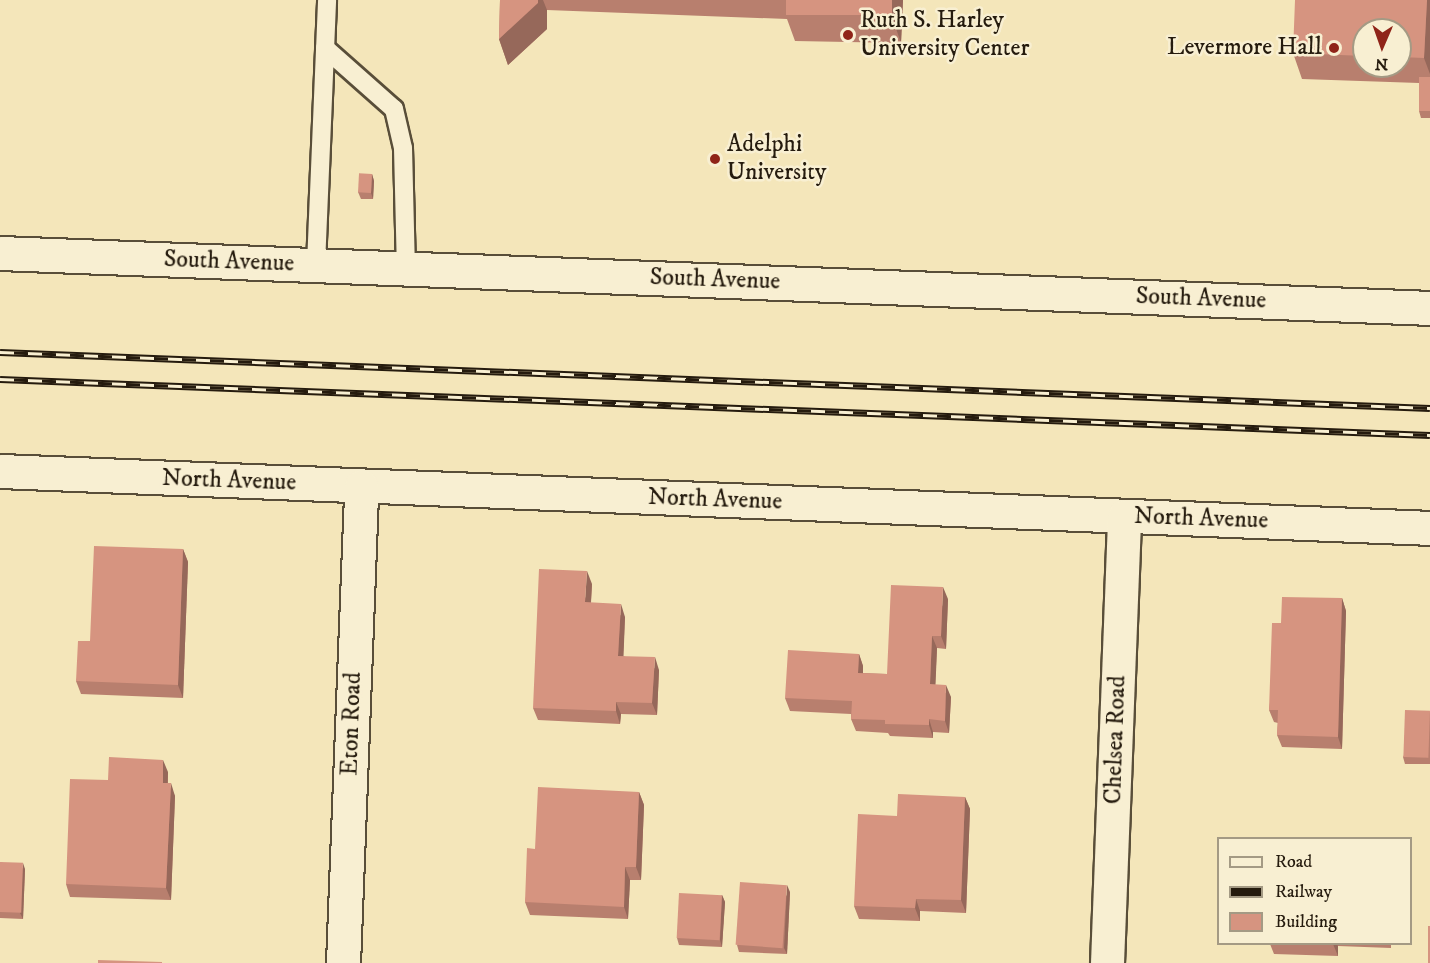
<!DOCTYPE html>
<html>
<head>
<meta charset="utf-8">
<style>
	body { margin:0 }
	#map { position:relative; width:1430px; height:963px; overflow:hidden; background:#f4e6ba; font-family:"IM FELL DW Pica",serif }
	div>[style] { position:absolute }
	.roads { filter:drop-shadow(2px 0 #594e39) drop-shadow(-2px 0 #594e39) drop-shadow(0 2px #594e39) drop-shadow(0 -2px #594e39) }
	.service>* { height:18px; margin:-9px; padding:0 9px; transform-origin:9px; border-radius:9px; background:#f8efd2 }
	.minor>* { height:33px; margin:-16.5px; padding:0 16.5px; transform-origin:16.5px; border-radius:16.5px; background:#f8efd2 }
	.tertiary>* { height:33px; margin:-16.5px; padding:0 16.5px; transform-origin:16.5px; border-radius:16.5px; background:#f8efd2 }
	.rail>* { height:7px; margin-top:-3.5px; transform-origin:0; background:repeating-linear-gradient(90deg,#f8efd2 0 14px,#251b0e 0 28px); box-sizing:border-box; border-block:2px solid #251b0e }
	.wall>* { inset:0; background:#b87f6e }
	.shaded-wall>* { inset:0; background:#96685a }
	.building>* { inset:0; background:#d69480; transform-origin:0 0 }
	.dots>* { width:16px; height:16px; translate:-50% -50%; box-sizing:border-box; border:3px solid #f8efd2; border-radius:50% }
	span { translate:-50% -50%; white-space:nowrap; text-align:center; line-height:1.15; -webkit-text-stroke:5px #f8efd2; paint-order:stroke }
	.poi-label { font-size:24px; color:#251b0e }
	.left { translate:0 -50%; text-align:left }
	.right { translate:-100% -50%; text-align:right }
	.street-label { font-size:24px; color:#251b0e }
	.legend { position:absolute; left:1217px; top:837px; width:195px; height:108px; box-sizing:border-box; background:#f8efd2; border:2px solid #a49a84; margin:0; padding:8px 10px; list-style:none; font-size:18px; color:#251b0e }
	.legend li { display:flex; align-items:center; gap:12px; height:30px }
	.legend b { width:30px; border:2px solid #a49a84 }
	.north { position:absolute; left:1352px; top:18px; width:60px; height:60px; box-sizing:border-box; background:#f8efd2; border:2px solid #a49a84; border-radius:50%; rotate:182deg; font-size:16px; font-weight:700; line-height:24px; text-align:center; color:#251b0e }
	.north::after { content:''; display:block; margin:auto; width:21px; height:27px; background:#8f2418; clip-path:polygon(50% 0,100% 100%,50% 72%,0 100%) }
</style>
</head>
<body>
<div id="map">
	<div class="roads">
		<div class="service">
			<div style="left:325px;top:48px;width:92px;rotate:41.5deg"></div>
			<div style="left:394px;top:109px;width:40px;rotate:77deg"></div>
			<div style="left:403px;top:148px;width:120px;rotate:88.6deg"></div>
			<div style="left:316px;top:265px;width:265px;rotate:-87.6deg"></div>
		</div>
		<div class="minor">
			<div style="left:0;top:471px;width:1431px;rotate:2.28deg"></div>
			<div style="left:343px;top:963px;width:477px;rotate:-87.8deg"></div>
			<div style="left:1107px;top:963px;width:447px;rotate:-87.8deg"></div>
		</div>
		<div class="tertiary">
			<div style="left:0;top:253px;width:1431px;rotate:2.2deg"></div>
		</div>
	</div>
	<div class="rail">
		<div style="left:0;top:352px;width:1431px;rotate:2.24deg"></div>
		<div style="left:0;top:379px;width:1431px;rotate:2.24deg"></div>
	</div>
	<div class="wall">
		<div style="clip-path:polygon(500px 0,903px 0,901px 43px,795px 41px,787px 19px,547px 10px,547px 29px,508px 65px,499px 39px)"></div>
		<div style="clip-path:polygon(evenodd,1430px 0,1430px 118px,1421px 118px,1419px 111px,1419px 83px,1302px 79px,1293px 53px,1430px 0,1364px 30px,1400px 30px,1400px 66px,1364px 66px,1364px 30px)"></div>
		<div style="clip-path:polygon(372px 174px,374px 181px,373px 199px,361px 199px,358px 192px)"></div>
		<div style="clip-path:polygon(183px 549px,188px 562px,183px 698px,81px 694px,76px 681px,90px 641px)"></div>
		<div style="clip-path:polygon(592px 584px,591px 603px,625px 617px,623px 656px,659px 670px,657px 715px,621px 714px,620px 724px,538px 720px,533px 708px)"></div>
		<div style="clip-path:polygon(1342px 598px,1346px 611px,1342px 749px,1282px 747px,1277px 735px,1278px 723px,1274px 722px,1269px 710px,1281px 623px)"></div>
		<div style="clip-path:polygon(948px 599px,946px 649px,937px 648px,935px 685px,951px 697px,949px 733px,933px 732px,933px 738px,890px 736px,888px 733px,856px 731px,851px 719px,851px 714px,790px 711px,785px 698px,859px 654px,863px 666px,863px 673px,887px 674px)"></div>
		<div style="clip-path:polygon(1430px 711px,1430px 764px,1405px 764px,1403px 757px)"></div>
		<div style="clip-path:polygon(168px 772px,168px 783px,175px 796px,171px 900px,70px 897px,66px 884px)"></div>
		<div style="clip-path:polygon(639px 792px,644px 805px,641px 880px,630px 880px,628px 919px,530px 915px,525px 902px,535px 849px)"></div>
		<div style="clip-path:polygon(965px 797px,970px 809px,966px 913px,920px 911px,920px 921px,859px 919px,854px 906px,897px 816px)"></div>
		<div style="clip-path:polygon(0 862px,25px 869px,23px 919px,0 918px)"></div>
		<div style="clip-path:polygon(790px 892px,787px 954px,739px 952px,737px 945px)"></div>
		<div style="clip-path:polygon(722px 895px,725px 902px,722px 947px,679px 945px,677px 938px)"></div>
		<div style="clip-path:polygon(1270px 944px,1391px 944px,1391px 948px,1338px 946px,1338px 956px,1274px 954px)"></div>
	</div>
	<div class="shaded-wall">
		<div style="clip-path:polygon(538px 0,543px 0,547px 10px,547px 29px,508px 65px,499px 39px)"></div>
		<div style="clip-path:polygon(892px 0,903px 0,901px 43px,892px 17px)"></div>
		<div style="clip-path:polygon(1427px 0,1430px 0,1430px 74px,1424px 58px)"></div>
		<div style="clip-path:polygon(372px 174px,374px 181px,373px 199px,371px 193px)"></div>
		<div style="clip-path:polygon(183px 549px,188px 562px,183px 698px,178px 685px)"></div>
		<div style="clip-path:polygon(587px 571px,592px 584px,590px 615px,585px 602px)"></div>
		<div style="clip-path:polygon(943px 587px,948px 599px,946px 649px,941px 636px)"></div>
		<div style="clip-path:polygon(1342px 598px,1346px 611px,1342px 749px,1338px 737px)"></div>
		<div style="clip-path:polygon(621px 604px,625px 617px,623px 669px,618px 656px)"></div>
		<div style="clip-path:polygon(932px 636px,937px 648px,935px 697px,930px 684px)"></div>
		<div style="clip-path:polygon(859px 654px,863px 666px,863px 685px,858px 673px)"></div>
		<div style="clip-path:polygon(655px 657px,659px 670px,657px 715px,652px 703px)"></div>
		<div style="clip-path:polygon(946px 685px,951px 697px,949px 733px,945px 721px)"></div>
		<div style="clip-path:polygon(616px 702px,621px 714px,620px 724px,616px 711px)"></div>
		<div style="clip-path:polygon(929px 719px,933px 732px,933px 738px,929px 725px)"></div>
		<div style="clip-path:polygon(163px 760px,168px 772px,167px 796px,163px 783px)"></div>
		<div style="clip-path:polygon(171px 783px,175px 796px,171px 900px,166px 888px)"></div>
		<div style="clip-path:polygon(639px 792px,644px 805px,641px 880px,636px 867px)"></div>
		<div style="clip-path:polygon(965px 797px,970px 809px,966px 913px,961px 900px)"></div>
		<div style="clip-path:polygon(23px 863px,25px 869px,23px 919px,20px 913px)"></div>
		<div style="clip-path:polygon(625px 867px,630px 880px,628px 919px,624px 907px)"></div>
		<div style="clip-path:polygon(787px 885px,790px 892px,787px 954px,784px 948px)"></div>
		<div style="clip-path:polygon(722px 895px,725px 902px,722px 947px,720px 940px)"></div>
		<div style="clip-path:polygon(916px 899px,920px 911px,920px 921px,915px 908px)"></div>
		<div style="clip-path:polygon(1333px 944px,1337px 944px,1338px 946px,1338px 956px)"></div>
	</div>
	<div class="building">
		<div style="clip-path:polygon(500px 0,538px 0,538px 3px,499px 39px)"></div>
		<div style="left:786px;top:0;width:106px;height:15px"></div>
		<div style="clip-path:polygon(1295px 0,1427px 0,1424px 58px,1400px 57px,1400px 30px,1364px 30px,1364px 56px,1293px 53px)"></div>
		<div style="left:1430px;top:77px;width:34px;height:11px;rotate:90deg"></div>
		<div style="left:372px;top:174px;width:19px;height:13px;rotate:93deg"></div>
		<div style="clip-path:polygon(94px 546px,183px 549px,178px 685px,76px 681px,78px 641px,90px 641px)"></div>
		<div style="clip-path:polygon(539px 569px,587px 571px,585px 602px,621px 604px,618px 656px,655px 657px,652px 703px,616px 702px,616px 711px,533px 708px)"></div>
		<div style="clip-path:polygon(891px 585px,943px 587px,941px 636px,932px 636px,930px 684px,946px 685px,945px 721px,929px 719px,929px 725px,885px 724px,885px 720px,851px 719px,852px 701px,785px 698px,788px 650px,859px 654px,858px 673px,887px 674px)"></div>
		<div style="clip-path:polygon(1282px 597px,1342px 598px,1338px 737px,1277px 735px,1278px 710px,1269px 710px,1272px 623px,1281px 623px)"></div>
		<div style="left:1405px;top:710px;width:25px;height:47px;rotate:2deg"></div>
		<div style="clip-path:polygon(109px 757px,163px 760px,163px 783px,171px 783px,166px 888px,66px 884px,70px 779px,108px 780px)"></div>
		<div style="clip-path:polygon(538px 787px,639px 792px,636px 867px,625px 867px,624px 907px,525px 902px,527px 848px,535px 849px)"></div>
		<div style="clip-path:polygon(898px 794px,965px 797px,961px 900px,916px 899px,915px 908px,854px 906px,858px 814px,897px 816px)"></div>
		<div style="left:0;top:862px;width:23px;height:50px;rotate:2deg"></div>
		<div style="left:740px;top:882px;width:47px;height:63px;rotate:4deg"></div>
		<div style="left:679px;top:893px;width:43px;height:45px;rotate:3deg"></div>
		<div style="left:1428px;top:926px;width:2px;height:37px"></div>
		<div style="clip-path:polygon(98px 960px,162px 962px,162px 963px,98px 963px)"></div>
	</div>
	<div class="dots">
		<div style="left:848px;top:35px;background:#8f2418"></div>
		<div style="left:1334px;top:48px;background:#8f2418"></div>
		<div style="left:715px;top:159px;background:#8f2418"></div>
	</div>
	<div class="poi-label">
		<span class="left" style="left:860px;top:35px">Ruth S. Harley<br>University Center</span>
		<span class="right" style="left:1322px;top:48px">Levermore Hall</span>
		<span class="left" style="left:727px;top:159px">Adelphi<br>University</span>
	</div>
	<div class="street-label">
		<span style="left:229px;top:262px;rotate:2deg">South Avenue</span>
		<span style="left:715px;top:280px;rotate:2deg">South Avenue</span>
		<span style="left:1201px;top:299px;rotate:2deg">South Avenue</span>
		<span style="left:229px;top:481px;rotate:2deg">North Avenue</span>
		<span style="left:715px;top:500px;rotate:2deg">North Avenue</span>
		<span style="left:1201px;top:519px;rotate:2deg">North Avenue</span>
		<span style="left:352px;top:724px;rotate:-88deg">Eton Road</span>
		<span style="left:1116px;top:740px;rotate:-88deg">Chelsea Road</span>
	</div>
	<ul class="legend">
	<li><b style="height:8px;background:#f8efd2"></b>Road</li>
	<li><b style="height:8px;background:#251b0e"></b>Railway</li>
	<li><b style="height:16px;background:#d69480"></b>Building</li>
	</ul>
	<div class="north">N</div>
</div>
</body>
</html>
